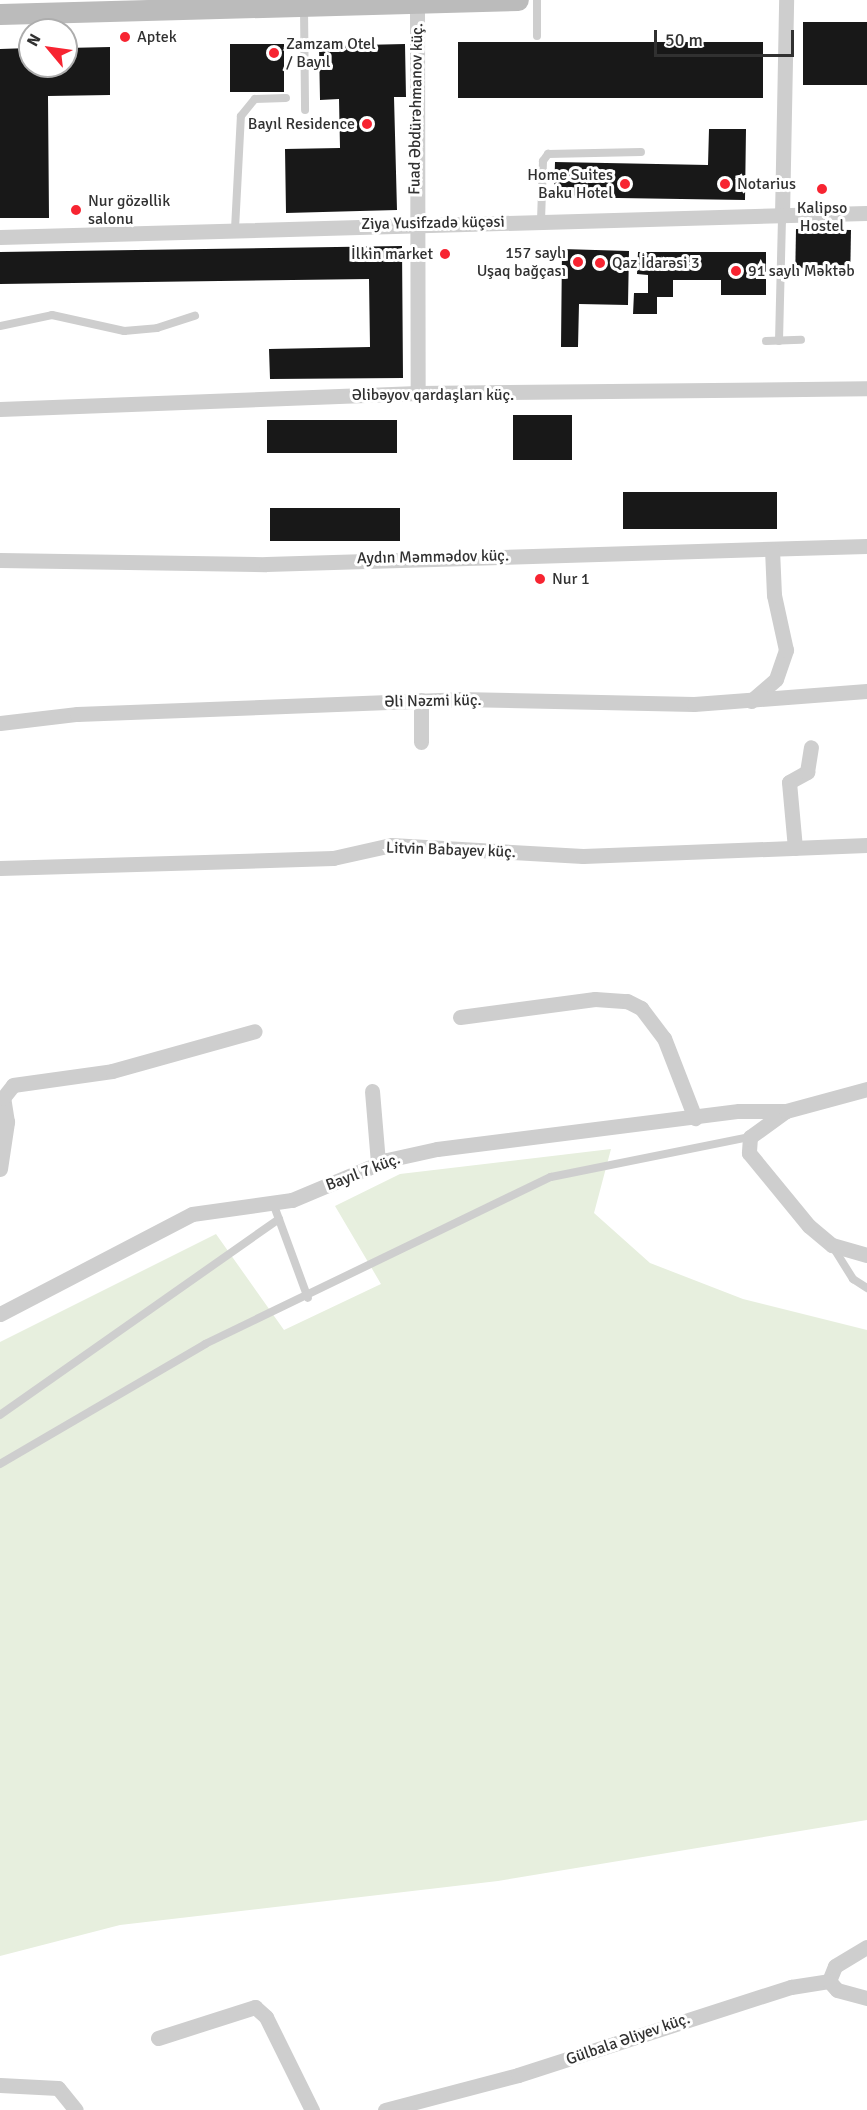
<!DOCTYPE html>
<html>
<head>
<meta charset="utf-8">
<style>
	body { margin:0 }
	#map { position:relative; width:867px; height:2110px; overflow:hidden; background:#fff; font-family:Signika,sans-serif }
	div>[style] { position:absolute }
	.green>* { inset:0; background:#e7efde }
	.building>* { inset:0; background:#181818; transform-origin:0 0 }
	.lane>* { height:8px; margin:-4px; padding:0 4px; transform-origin:4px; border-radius:4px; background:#cecece }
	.street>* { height:15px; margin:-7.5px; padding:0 7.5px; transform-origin:7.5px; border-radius:7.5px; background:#cecece }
	.secondary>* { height:21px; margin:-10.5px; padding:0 10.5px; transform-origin:10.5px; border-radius:10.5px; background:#bbb }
	.dots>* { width:16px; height:16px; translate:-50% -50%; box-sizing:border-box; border:3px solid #fff; border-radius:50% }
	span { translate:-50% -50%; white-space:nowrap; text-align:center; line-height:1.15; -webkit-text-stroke:6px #fff; paint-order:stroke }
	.poi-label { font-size:16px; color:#313131 }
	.left { translate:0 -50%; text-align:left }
	.right { translate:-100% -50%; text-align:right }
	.street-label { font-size:16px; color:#313131 }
	.north { position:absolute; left:18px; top:18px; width:60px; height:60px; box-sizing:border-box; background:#fff; border:2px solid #adadad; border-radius:50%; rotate:299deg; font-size:16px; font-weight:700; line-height:24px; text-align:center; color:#313131 }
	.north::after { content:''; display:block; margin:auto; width:21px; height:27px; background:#f72431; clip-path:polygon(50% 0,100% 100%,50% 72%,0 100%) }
	.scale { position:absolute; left:654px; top:30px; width:140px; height:27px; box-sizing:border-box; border:3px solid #313131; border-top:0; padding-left:8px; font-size:18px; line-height:21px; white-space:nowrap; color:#313131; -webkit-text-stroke:4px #fff; paint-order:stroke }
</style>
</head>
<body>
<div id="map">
	<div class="green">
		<div style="clip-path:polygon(611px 1149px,594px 1213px,650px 1263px,743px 1299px,867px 1330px,867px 1820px,498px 1881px,120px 1925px,0 1956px,0 1342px,216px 1234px,284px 1330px,381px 1284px,335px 1206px,400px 1174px)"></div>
	</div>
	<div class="building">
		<div style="left:803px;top:22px;width:64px;height:63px"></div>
		<div style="left:763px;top:42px;width:56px;height:305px;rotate:90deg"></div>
		<div style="left:284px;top:44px;width:48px;height:54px;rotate:90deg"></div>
		<div style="clip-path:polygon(405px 44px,406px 97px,394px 97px,397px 210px,286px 213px,285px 149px,340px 148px,339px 99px,320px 100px,319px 46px)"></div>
		<div style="clip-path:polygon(110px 47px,110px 95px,48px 96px,49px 218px,0 218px,0 49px,30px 48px,30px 66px,66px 66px,66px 48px)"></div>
		<div style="clip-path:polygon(709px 129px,746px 129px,745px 200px,554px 197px,555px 162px,708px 165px)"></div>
		<div style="left:796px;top:229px;width:55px;height:39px;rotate:1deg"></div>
		<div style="clip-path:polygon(402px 246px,403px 378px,270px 379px,269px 349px,370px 347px,369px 279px,0 284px,0 252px)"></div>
		<div style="clip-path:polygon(562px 249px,629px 251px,628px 305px,579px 304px,578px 347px,561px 347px)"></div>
		<div style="clip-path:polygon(638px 252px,766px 252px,766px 295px,721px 295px,721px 280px,673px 280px,673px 297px,657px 297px,657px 314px,633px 314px,634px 293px,648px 293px,648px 275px,637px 274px)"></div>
		<div style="left:572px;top:415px;width:45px;height:59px;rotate:90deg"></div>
		<div style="left:397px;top:420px;width:33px;height:130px;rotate:90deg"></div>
		<div style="left:777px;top:492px;width:37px;height:154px;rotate:90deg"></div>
		<div style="left:400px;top:508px;width:33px;height:130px;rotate:90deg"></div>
	</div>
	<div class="lane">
		<div style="left:304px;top:8px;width:102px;rotate:89.4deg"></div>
		<div style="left:537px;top:36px;width:36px;rotate:-90deg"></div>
		<div style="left:541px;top:221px;width:60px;rotate:-88.1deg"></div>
		<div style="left:543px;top:161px;width:9px;rotate:-54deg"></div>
		<div style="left:548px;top:154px;width:93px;rotate:-1.2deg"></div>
		<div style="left:235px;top:229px;width:113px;rotate:-87deg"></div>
		<div style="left:241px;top:116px;width:22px;rotate:-51deg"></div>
		<div style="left:255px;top:99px;width:31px;rotate:-2deg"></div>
		<div style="left:0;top:326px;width:53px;rotate:-11.9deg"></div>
		<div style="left:52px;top:315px;width:74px;rotate:12.5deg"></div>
		<div style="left:124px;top:331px;width:33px;rotate:-5deg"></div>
		<div style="left:157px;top:328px;width:40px;rotate:-18deg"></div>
		<div style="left:766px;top:341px;width:35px;rotate:-2deg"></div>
		<div style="left:779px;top:341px;width:125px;rotate:-88.6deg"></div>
		<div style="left:273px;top:1203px;width:101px;rotate:69.8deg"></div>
		<div style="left:833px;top:1247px;width:38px;rotate:58deg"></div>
		<div style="left:853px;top:1279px;width:17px;rotate:33deg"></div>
		<div style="left:0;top:1415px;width:341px;rotate:-35.1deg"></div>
		<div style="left:0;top:1464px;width:238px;rotate:-30.3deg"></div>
		<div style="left:205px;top:1344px;width:384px;rotate:-25.8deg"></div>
		<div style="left:551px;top:1177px;width:203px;rotate:-11.4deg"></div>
	</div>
	<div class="street">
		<div style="left:417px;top:5px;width:388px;rotate:89.9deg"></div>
		<div style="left:782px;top:216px;width:216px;rotate:-88.9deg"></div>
		<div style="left:0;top:237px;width:867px;rotate:-1.59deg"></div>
		<div style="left:0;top:409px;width:418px;rotate:-2.2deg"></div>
		<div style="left:418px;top:393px;width:449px;rotate:-0.6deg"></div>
		<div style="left:0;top:560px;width:266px;rotate:0.9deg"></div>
		<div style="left:266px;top:564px;width:601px;rotate:-1.72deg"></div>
		<div style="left:421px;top:700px;width:42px;rotate:90deg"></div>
		<div style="left:751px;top:701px;width:33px;rotate:-41deg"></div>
		<div style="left:776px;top:679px;width:31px;rotate:-71deg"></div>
		<div style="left:786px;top:650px;width:56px;rotate:-102.3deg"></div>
		<div style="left:774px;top:595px;width:45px;rotate:-92.5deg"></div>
		<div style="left:0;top:723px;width:78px;rotate:-6.7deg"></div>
		<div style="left:77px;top:714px;width:382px;rotate:-2.2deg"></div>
		<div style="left:459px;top:699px;width:235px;rotate:1.2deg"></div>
		<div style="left:694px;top:704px;width:173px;rotate:-4.3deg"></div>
		<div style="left:795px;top:848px;width:66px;rotate:-95.2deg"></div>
		<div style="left:789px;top:782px;width:21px;rotate:-29deg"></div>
		<div style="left:807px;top:772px;width:25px;rotate:-81deg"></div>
		<div style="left:0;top:868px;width:333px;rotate:-1.7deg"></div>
		<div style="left:333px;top:858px;width:59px;rotate:-12.6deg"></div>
		<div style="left:391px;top:845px;width:192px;rotate:3.3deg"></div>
		<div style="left:583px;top:856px;width:284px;rotate:-2.2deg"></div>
		<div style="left:460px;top:1017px;width:136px;rotate:-7.6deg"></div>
		<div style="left:595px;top:999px;width:32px;rotate:4deg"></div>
		<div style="left:627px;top:1001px;width:16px;rotate:27deg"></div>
		<div style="left:641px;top:1008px;width:38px;rotate:53deg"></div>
		<div style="left:664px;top:1038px;width:86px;rotate:68.8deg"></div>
		<div style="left:372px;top:1091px;width:72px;rotate:85.2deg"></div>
		<div style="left:786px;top:1111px;width:44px;rotate:144.2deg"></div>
		<div style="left:750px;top:1137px;width:16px;rotate:94deg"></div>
		<div style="left:749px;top:1153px;width:94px;rotate:50.6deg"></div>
		<div style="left:809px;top:1226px;width:30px;rotate:40deg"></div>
		<div style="left:832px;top:1245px;width:36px;rotate:16deg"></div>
		<div style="left:0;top:1169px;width:48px;rotate:-81.5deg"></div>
		<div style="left:7px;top:1122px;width:24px;rotate:-99deg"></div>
		<div style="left:3px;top:1098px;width:16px;rotate:-52deg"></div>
		<div style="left:13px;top:1085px;width:100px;rotate:-8deg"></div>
		<div style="left:112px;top:1071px;width:148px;rotate:-15.6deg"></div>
		<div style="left:0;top:1314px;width:216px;rotate:-27.5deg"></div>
		<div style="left:192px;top:1214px;width:101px;rotate:-8deg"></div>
		<div style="left:292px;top:1200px;width:103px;rotate:-22.8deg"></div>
		<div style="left:387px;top:1160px;width:51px;rotate:-12.4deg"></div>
		<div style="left:437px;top:1149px;width:304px;rotate:-7.2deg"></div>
		<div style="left:739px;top:1111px;width:47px"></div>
		<div style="left:786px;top:1111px;width:84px;rotate:-15.2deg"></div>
		<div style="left:829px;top:1981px;width:16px;rotate:-68deg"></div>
		<div style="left:835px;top:1966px;width:37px;rotate:-31deg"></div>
		<div style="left:158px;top:2038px;width:102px;rotate:-17.7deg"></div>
		<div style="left:255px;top:2007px;width:15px;rotate:42deg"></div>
		<div style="left:266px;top:2017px;width:104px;rotate:63.7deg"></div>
		<div style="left:0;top:2085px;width:58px;rotate:3deg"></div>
		<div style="left:58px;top:2088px;width:28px;rotate:51deg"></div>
		<div style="left:385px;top:2110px;width:138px;rotate:-14.7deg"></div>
		<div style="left:518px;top:2075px;width:287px;rotate:-17.9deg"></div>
		<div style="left:791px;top:1987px;width:38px;rotate:-9deg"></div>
		<div style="left:829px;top:1981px;width:12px;rotate:48deg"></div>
		<div style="left:837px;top:1990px;width:31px;rotate:15deg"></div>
	</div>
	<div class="secondary">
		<div style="left:0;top:14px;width:518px;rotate:-1.55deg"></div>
	</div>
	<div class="dots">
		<div style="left:125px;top:37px;background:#f72431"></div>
		<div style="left:274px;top:53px;background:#f72431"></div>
		<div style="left:367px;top:124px;background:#f72431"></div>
		<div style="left:625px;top:184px;background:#f72431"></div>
		<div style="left:725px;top:184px;background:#f72431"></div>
		<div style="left:822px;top:189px;background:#f72431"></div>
		<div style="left:76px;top:210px;background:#f72431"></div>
		<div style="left:445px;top:254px;background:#f72431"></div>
		<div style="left:578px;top:262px;background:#f72431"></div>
		<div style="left:600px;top:263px;background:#f72431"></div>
		<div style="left:736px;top:271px;background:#f72431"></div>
		<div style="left:540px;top:579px;background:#f72431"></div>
	</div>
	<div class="poi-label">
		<span class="left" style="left:137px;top:37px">Aptek</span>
		<span class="left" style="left:286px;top:53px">Zamzam Otel<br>/ Bayıl</span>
		<span class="right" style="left:355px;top:124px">Bayıl Residence</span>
		<span class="right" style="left:613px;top:184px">Home Suites<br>Baku Hotel</span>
		<span class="left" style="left:737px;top:184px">Notarius</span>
		<span class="left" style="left:88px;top:210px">Nur gözəllik<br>salonu</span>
		<span style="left:822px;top:217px">Kalipso<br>Hostel</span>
		<span class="right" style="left:566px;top:262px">157 saylı<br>Uşaq bağçası</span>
		<span class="right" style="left:433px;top:254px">İlkin market</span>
		<span class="left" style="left:612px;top:263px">Qaz İdarəsi 3</span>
		<span class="left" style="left:748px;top:271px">91 saylı Məktəb</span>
		<span class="left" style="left:552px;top:579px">Nur 1</span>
	</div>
	<div class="street-label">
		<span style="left:416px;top:109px;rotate:-89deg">Fuad Əbdürəhmanov küç.</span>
		<span style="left:433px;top:223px;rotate:-1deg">Ziya Yusifzadə küçəsi</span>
		<span style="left:433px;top:395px">Əlibəyov qardaşları küç.</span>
		<span style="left:433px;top:557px;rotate:-1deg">Aydın Məmmədov küç.</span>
		<span style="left:433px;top:701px;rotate:-1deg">Əli Nəzmi küç.</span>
		<span style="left:451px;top:850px;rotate:2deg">Litvin Babayev küç.</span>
		<span style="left:363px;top:1172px;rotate:-21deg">Bayıl 7 küç.</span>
		<span style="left:628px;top:2039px;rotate:-19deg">Gülbala Əliyev küç.</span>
	</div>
	<div class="north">N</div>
	<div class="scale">50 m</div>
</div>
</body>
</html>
